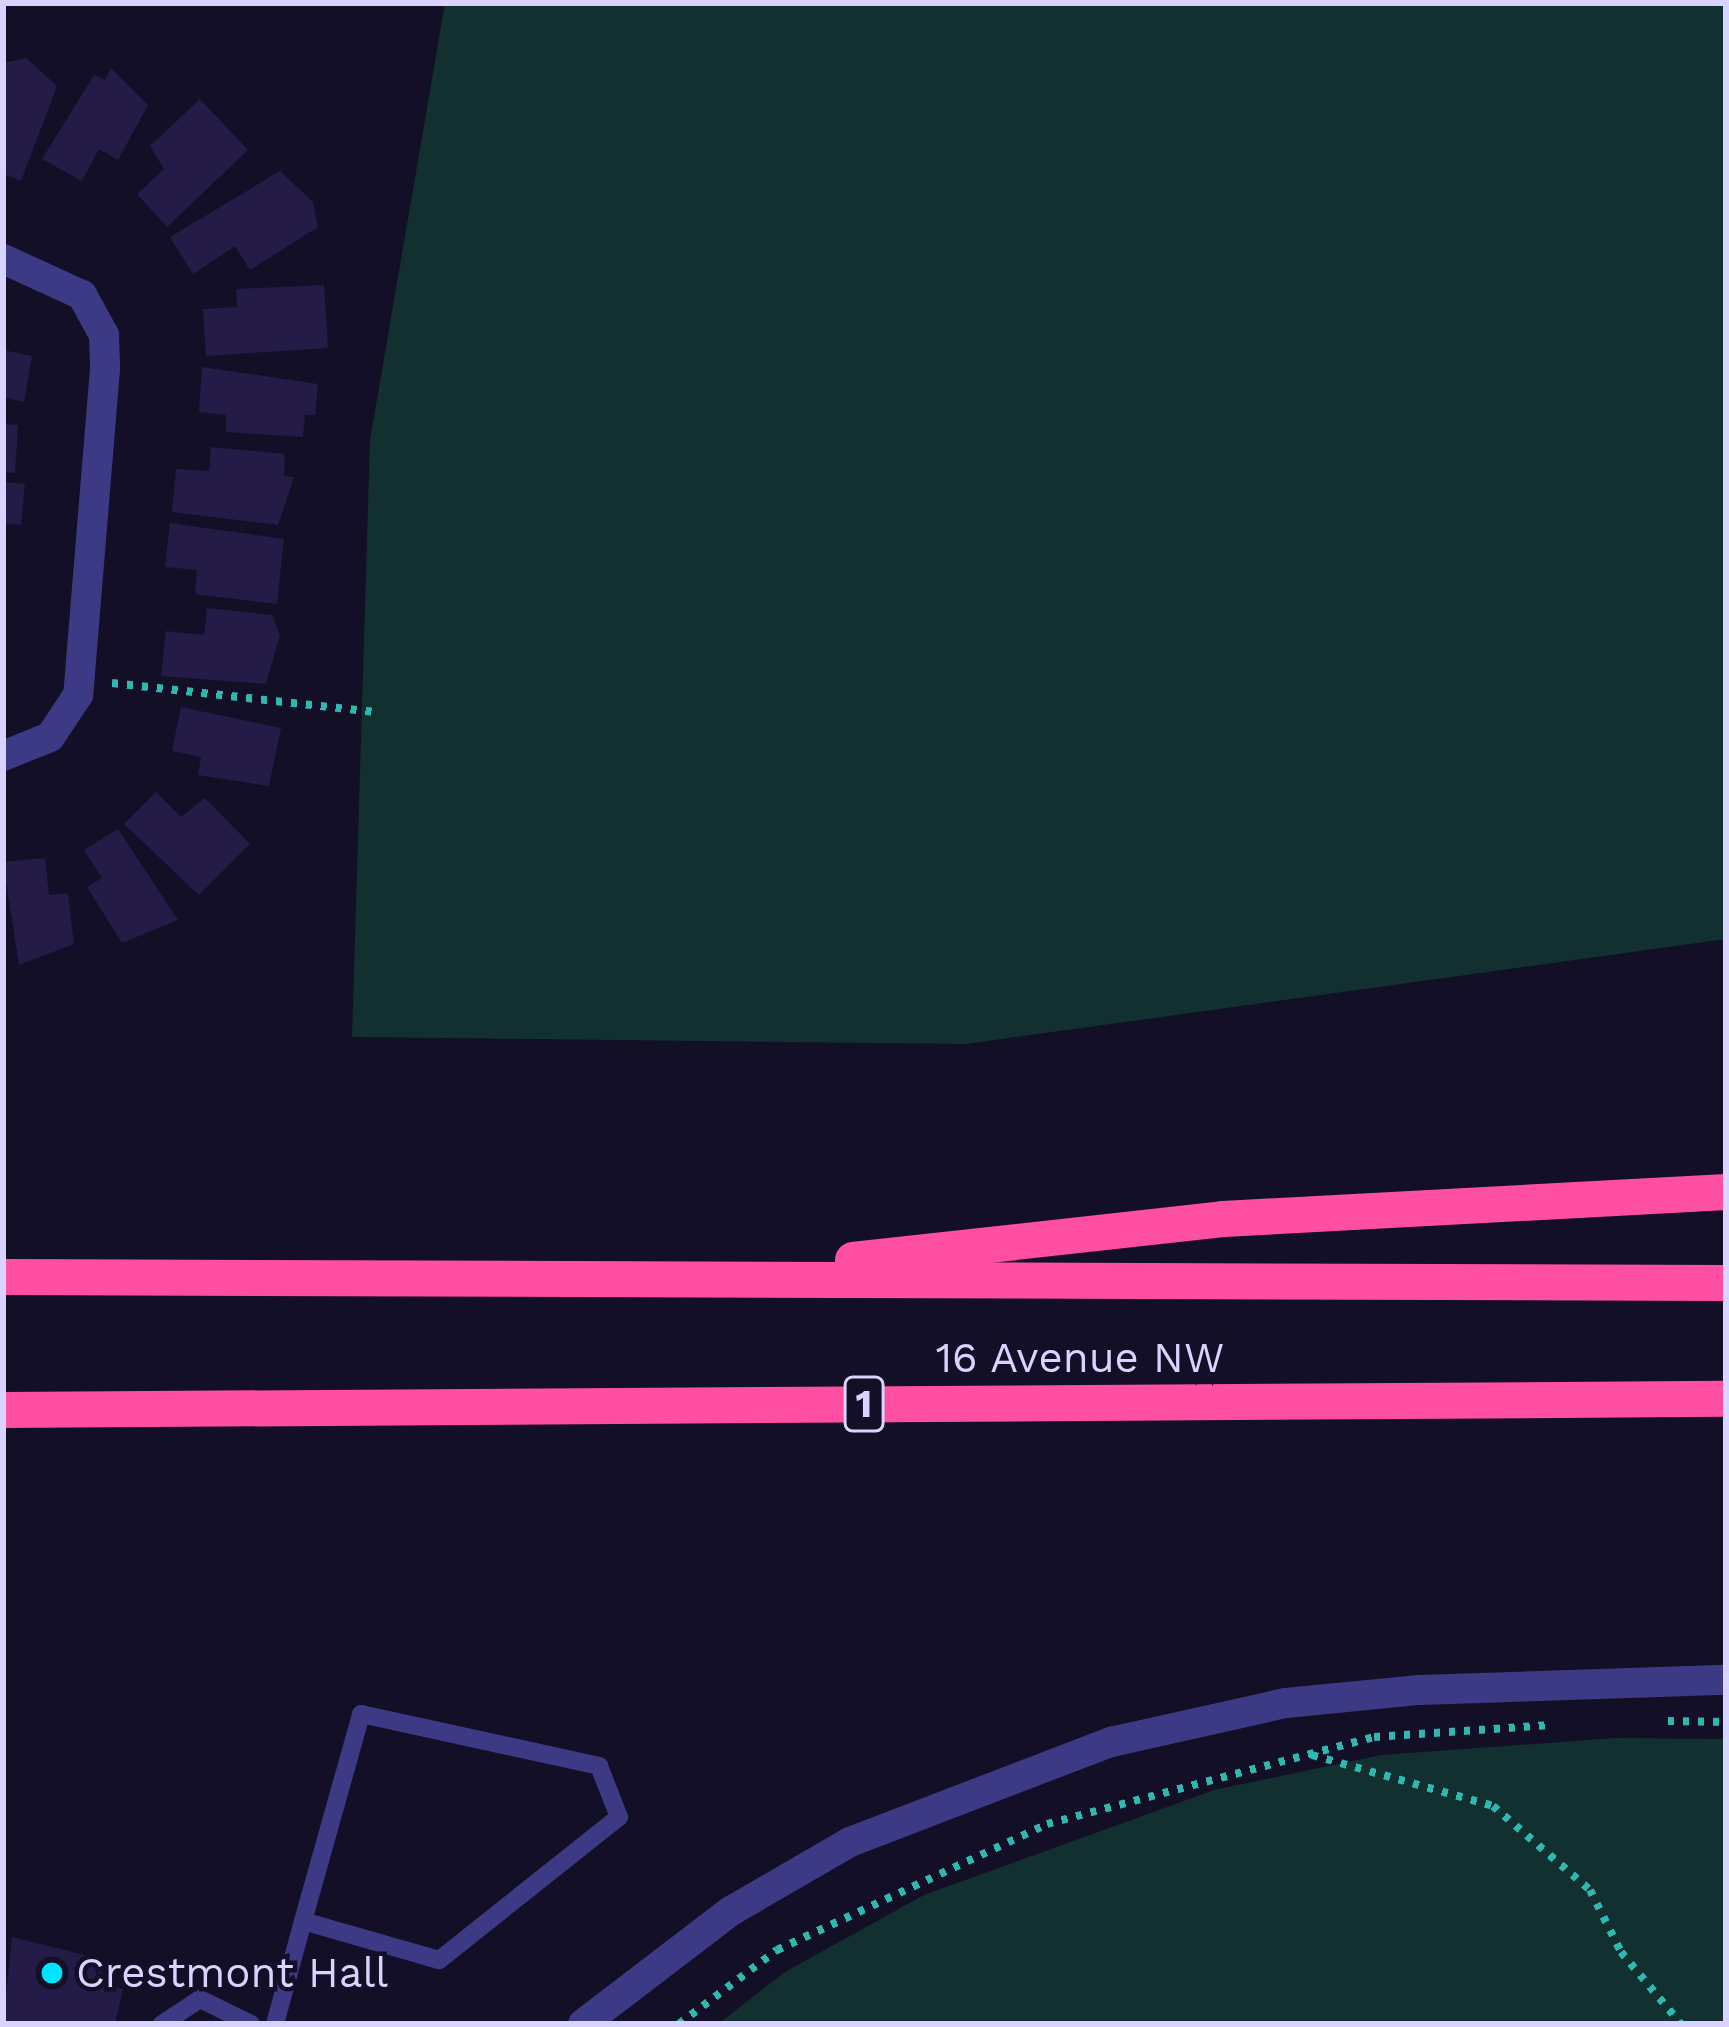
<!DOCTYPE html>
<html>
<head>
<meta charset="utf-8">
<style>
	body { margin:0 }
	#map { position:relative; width:1729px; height:2027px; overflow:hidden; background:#130f26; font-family:"Work Sans",sans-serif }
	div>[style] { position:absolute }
	.green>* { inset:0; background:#12302f }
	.building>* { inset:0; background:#241b47 }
	.path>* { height:8px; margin-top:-4px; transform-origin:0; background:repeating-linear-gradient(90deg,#2fb8b0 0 6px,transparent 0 15px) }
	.service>* { height:18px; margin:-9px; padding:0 9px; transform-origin:9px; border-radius:9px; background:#3d3a85 }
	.minor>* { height:30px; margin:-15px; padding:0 15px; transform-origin:15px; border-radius:15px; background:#3d3a85 }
	.tertiary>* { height:30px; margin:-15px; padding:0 15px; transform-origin:15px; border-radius:15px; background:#3d3a85 }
	.motorway>* { height:36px; margin:-18px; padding:0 18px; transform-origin:18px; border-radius:18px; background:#ff4fa3 }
	.dots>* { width:33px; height:33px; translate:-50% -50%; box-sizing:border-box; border:6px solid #130f26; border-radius:50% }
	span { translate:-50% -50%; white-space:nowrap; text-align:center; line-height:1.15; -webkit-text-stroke:9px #130f26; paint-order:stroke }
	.shield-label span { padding:3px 9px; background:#130f26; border:3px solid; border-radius:9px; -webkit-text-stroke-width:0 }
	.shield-label { font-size:39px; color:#d9d4ff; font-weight:700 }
	.street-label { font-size:42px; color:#d9d4ff }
	.poi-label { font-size:42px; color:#d9d4ff }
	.left { translate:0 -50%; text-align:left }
	.frame { position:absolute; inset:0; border:6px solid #d9d4ff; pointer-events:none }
</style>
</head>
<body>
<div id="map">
	<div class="green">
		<div style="clip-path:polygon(445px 3px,1726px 3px,1726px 939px,966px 1044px,352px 1037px,370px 440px)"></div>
		<div style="clip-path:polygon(1616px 1738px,1726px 1739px,1726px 2024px,718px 2024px,785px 1972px,924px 1895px,1214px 1790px,1381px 1755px)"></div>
	</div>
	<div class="building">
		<div style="clip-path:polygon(26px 58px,57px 86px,21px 181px,3px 174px,3px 63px)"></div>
		<div style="clip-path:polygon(111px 68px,148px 105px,118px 160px,99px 149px,82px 181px,42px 159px,94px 75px,105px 80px)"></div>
		<div style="clip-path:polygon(200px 99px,248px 150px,167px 227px,137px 194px,164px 169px,150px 146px)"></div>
		<div style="clip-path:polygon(280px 171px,313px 202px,318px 227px,250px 270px,235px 246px,193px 274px,170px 237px)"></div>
		<div style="clip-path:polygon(324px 285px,328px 348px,206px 356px,203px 309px,237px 307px,236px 289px)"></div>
		<div style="clip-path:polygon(3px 350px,32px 356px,24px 402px,3px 397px)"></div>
		<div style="clip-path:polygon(202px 367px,318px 384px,315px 415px,305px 415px,303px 437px,226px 432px,226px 415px,199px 412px)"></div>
		<div style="clip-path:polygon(3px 424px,18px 425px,15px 473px,3px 472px)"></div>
		<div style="clip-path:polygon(211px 447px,285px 454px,284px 476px,294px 477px,278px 525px,172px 512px,176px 469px,209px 471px)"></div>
		<div style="clip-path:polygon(3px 482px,25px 484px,21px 525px,3px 523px)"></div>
		<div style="clip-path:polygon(170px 523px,284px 539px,277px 604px,195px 594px,197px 570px,165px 567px)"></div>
		<div style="clip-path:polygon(207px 608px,272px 615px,280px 635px,266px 684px,161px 676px,166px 631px,204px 635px)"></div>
		<div style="clip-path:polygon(181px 707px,281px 728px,269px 786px,198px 775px,201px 757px,172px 751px)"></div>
		<div style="clip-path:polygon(156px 792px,181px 817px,205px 798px,250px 844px,199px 895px,124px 824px)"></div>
		<div style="clip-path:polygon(118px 829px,178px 920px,122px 943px,87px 887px,102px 878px,84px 850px)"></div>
		<div style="clip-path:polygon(45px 858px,49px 895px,68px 893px,74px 944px,19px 965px,3px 862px)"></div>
		<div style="clip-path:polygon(12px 1937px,105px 1960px,99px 1983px,123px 1989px,115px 2024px,3px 2024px)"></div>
	</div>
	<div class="path">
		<div style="left:112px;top:683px;width:265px;rotate:6.3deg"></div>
		<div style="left:1668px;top:1721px;width:58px;rotate:1deg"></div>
		<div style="left:1312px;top:1755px;width:188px;rotate:15.7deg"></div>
		<div style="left:1493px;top:1806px;width:128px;rotate:40.9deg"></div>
		<div style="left:1590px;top:1890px;width:69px;rotate:63.4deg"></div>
		<div style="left:1621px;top:1952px;width:94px;rotate:50.2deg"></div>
		<div style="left:679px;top:2024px;width:123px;rotate:-37.1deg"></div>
		<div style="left:777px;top:1950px;width:298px;rotate:-25deg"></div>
		<div style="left:1047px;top:1824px;width:338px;rotate:-14.9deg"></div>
		<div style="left:1374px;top:1737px;width:177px;rotate:-3.9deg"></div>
	</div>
	<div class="service">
		<div style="left:162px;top:2024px;width:45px;rotate:-33.3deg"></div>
		<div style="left:200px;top:1999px;width:57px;rotate:26.1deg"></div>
		<div style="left:275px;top:2024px;width:107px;rotate:-74.8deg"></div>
		<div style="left:303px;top:1921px;width:215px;rotate:-74.3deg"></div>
		<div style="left:361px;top:1714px;width:244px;rotate:12.3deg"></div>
		<div style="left:599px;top:1766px;width:55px;rotate:68.6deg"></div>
		<div style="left:619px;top:1817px;width:230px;rotate:141.5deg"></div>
		<div style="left:439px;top:1960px;width:141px;rotate:-164deg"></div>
	</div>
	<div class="minor">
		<div style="left:3px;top:259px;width:87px;rotate:24.5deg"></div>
		<div style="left:82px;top:295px;width:46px;rotate:61.2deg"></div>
		<div style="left:104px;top:335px;width:34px;rotate:88deg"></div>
		<div style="left:105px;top:369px;width:327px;rotate:94.7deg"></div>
		<div style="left:78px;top:695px;width:50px;rotate:123.7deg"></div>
		<div style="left:50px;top:737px;width:51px;rotate:158deg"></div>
	</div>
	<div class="tertiary">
		<div style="left:583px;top:2024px;width:186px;rotate:-37.4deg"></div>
		<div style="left:731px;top:1911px;width:138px;rotate:-30.1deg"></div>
		<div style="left:850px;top:1842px;width:280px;rotate:-21deg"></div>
		<div style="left:1111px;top:1742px;width:179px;rotate:-12.6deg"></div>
		<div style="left:1286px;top:1703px;width:134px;rotate:-5.6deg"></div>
		<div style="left:1419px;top:1690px;width:307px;rotate:-1.9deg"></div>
	</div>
	<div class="motorway">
		<div style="left:853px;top:1260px;width:372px;rotate:-6.3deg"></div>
		<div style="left:1223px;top:1219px;width:504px;rotate:-3.07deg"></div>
		<div style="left:3px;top:1277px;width:1723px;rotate:0.2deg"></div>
		<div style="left:3px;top:1410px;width:1723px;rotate:-0.37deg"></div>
	</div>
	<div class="dots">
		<div style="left:52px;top:1973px;background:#00e5ff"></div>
	</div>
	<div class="shield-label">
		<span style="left:864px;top:1404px">1</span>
	</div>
	<div class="street-label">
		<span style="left:1080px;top:1358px">16 Avenue NW</span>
	</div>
	<div class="poi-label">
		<span class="left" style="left:76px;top:1973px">Crestmont Hall</span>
	</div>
	<div class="frame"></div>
</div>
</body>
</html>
